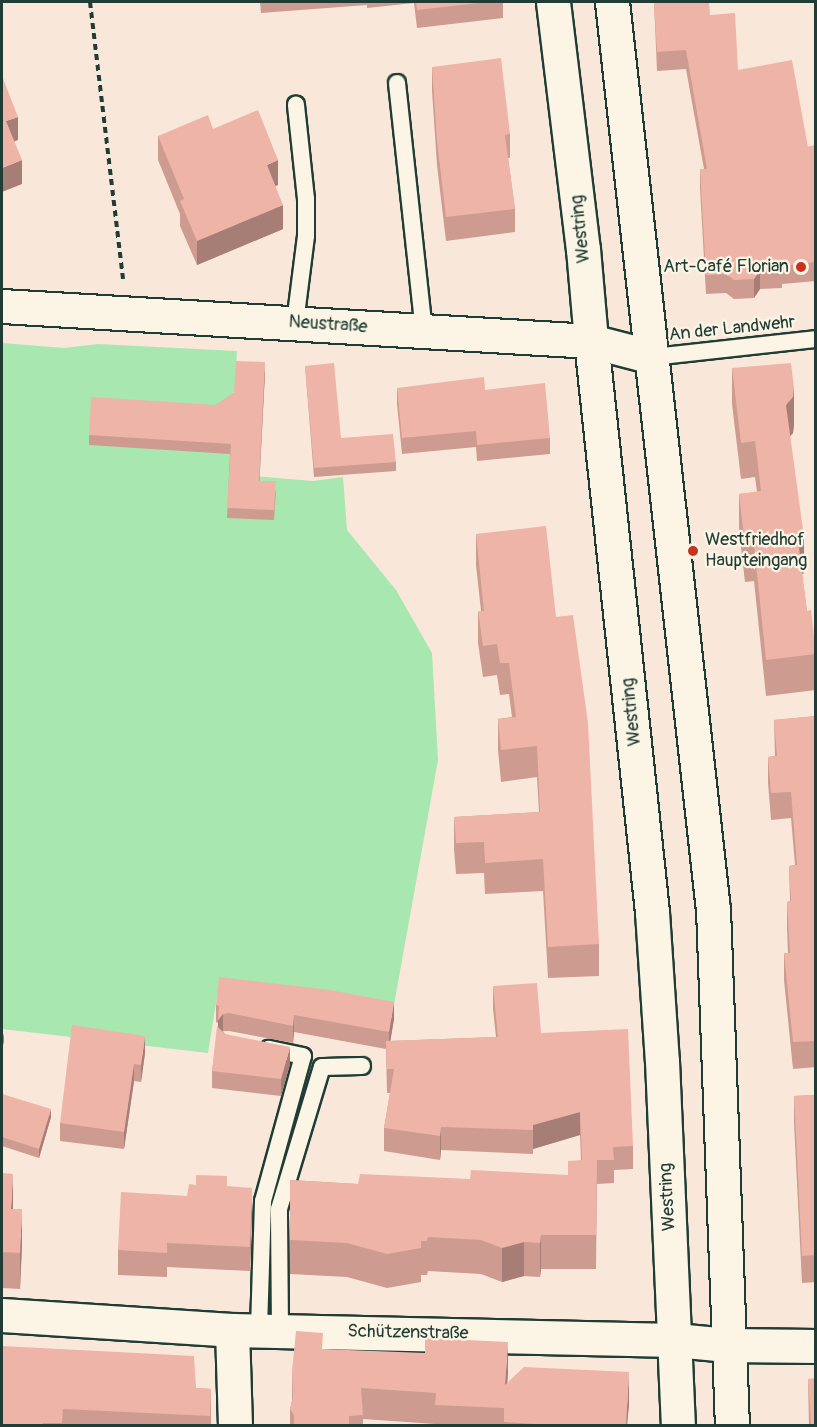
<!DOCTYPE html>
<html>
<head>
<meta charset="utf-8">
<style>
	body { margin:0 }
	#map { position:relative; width:817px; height:1427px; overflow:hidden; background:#f9e8d9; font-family:Pangolin,sans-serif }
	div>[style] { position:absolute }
	.green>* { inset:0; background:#a8e7af }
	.path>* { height:4px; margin-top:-2px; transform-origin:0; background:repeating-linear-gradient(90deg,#1f3d34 0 6px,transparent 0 10.5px) }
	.roads { filter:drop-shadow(2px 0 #1f3d34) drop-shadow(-2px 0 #1f3d34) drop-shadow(0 2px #1f3d34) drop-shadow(0 -2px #1f3d34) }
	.lane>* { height:16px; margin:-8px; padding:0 8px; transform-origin:8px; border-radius:8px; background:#fcf5e5 }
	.street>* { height:33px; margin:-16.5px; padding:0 16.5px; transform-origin:16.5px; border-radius:16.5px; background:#fcf5e5 }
	.secondary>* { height:33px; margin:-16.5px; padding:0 16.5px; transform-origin:16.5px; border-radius:16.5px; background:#fcf5e5 }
	.wall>* { inset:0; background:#cd9b90 }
	.shaded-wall>* { inset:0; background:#a77e76 }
	.building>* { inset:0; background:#eeb4a8 }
	.dots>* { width:16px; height:16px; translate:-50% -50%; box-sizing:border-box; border:3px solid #fcf5e5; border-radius:50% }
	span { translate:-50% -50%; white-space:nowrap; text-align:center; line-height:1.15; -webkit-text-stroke:4.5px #fcf5e5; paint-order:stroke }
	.street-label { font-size:18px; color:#1f3d34 }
	.poi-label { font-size:18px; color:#1f3d34 }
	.right { translate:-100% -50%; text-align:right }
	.left { translate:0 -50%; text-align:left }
	.frame { position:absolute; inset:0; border:3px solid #1f3d34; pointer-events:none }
</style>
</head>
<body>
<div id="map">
	<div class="green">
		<div style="clip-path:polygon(2px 343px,64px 348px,98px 344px,237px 351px,230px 474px,313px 481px,343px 477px,347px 530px,396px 590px,432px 653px,438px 760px,392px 1016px,218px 991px,208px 1053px,2px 1029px)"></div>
	</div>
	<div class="path">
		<div style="left:90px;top:2px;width:279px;rotate:83.2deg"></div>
	</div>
	<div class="roads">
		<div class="lane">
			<div style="left:397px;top:83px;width:249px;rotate:83.8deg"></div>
			<div style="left:295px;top:323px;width:88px;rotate:-82.8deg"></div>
			<div style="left:306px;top:236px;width:37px;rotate:-90deg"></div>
			<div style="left:306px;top:199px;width:95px;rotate:-96.1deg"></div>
			<div style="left:653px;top:357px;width:164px;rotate:-6.3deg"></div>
			<div style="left:259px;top:1329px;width:128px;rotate:-88.2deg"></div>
			<div style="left:263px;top:1201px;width:150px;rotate:-74.6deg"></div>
			<div style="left:303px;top:1056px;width:35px;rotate:-168deg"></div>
			<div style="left:280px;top:1330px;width:121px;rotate:-90.5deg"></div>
			<div style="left:279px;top:1209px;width:148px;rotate:-73.2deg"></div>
			<div style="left:322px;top:1067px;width:40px;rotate:-1.4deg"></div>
		</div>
		<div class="street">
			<div style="left:2px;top:306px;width:590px;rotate:3.4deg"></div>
			<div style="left:591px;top:341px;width:64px;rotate:14.5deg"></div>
			<div style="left:2px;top:1315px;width:230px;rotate:3.7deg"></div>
			<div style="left:232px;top:1330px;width:443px;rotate:1.3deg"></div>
			<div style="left:675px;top:1340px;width:53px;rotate:5.4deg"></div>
			<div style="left:728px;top:1345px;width:88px;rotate:0.7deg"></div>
			<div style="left:232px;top:1330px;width:96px;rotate:88.2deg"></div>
		</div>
		<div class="secondary">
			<div style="left:553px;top:2px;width:249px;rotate:83.1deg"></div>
			<div style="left:583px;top:249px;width:92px;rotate:85deg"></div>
			<div style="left:591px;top:341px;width:574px;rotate:83.9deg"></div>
			<div style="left:652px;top:912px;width:149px;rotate:86.2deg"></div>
			<div style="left:662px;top:1061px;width:365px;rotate:87.5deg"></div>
			<div style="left:612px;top:2px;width:913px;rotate:83.65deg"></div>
			<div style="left:713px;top:909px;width:517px;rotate:87.9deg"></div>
		</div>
	</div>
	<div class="wall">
		<div style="clip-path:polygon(260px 2px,503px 2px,503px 18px,417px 28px,414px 3px,367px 8px,367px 5px,261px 13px)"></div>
		<div style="clip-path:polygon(654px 2px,710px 15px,738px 70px,808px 147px,816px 145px,816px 281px,782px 284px,782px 288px,760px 289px,754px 298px,734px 299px,726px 293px,706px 294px,700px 188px,700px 169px,704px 169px,686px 69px,657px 71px)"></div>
		<div style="clip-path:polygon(432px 67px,510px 134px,510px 158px,508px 158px,515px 209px,515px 232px,446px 241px,437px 165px,432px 91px)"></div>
		<div style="clip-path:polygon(213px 129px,278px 185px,275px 186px,283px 229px,197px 265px,180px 226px,180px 214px,158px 160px,158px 136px)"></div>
		<div style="clip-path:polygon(305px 366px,341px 438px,396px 462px,396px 471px,314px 477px)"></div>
		<div style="clip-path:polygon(732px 368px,794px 424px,793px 433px,790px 436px,804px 573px,802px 574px,807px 611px,816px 649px,816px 690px,766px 696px,754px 581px,745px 582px,739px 530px,739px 494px,757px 492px,755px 477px,741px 479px,732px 404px)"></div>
		<div style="clip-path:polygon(265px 372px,259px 481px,276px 491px,274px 520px,227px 518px,230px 454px,89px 445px,89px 435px,216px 405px)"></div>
		<div style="clip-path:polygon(397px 388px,485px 390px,550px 438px,550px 454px,477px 461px,476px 447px,402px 454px,397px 404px)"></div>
		<div style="clip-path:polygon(476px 534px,556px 617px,599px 944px,599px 976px,548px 978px,543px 891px,485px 894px,484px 873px,456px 874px,454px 849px,454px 817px,539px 812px,537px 777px,501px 782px,498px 750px,498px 719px,512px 717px,509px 694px,500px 695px,497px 675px,483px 677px,478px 643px,478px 611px,481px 611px,476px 565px)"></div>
		<div style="clip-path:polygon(816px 716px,816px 1067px,793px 1069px,784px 980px,784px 953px,788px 953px,787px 928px,787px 902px,790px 901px,789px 866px,795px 865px,791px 818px,771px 820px,768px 783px,768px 757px,775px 756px,774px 720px)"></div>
		<div style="clip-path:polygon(493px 986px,541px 1033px,633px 1146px,633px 1169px,614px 1170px,614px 1183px,597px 1184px,596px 1269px,541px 1269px,540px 1277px,524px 1276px,502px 1282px,481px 1274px,428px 1271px,427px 1275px,421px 1275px,421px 1282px,387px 1288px,347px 1277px,290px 1274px,290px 1180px,358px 1184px,568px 1175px,581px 1160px,580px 1135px,533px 1149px,533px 1154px,441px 1150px,440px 1160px,384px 1151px,384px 1128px,390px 1093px,387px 1093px,386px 1049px,294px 1032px,293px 1043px,229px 1031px,223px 1031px,225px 1034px,290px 1064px,281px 1096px,212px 1088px,212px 1071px,218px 1026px,218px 1023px,216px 1022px,216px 1005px,394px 1019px,390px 1041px,496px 1037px,493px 1009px)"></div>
		<div style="clip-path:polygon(145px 1053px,141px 1082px,134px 1081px,124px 1149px,60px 1141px,60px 1123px)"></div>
		<div style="clip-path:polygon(2px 1094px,51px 1117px,39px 1158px,2px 1146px)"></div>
		<div style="clip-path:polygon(816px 1095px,816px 1282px,802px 1283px,794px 1123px,794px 1096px)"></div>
		<div style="clip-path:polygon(2px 1173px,13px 1209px,22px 1245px,20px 1289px,2px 1288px)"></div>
		<div style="clip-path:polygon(227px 1186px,252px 1212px,250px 1271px,167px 1267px,167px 1277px,118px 1275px,118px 1250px,187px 1196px)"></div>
		<div style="clip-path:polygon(2px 1346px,196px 1388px,211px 1389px,211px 1425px,2px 1425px)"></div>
		<div style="clip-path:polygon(323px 1349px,508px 1373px,507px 1383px,629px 1404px,627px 1425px,435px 1425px,435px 1424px,363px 1419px,363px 1425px,290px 1425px,290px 1409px,292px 1401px,292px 1371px)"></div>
		<div style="clip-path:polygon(808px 1379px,816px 1425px,809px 1425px)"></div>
	</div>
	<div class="shaded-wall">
		<div style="clip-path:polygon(18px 117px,18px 140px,6px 145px,6px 121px)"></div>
		<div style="clip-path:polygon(22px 160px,22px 184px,2px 192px,2px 168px)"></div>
		<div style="clip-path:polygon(278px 160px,278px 185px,267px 189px,267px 165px)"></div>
		<div style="clip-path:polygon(283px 205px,283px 229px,197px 265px,197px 241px)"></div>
		<div style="clip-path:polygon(760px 270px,760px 289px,754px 298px,754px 279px)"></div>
		<div style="clip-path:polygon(265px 362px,265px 372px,259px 491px,259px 481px)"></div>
		<div style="clip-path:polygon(794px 388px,794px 424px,793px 433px,786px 441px,786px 405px)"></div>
		<div style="clip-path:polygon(804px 537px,804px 573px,798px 576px,798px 540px)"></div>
		<div style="clip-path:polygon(394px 1002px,394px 1019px,389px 1049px,389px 1032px)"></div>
		<div style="clip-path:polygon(223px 1014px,223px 1031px,218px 1037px,218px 1020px)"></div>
		<div style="clip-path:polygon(294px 1015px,294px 1032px,293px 1043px,293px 1026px)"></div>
		<div style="clip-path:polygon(4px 1033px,4px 1042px,2px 1049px,2px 1041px)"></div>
		<div style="clip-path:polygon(145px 1036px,145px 1053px,141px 1082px,141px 1065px)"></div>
		<div style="clip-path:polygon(290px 1047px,290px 1064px,281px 1096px,281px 1079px)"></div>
		<div style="clip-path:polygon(134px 1064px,134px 1081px,124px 1149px,124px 1132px)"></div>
		<div style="clip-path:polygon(51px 1109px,51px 1117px,39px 1158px,39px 1149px)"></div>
		<div style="clip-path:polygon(580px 1112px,580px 1135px,533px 1149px,533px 1154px,533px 1125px)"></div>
		<div style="clip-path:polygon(441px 1127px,441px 1150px,440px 1160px,440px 1136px)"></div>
		<div style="clip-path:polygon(13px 1174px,13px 1210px,11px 1209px)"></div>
		<div style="clip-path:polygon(252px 1188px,252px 1212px,250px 1271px,250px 1247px)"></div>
		<div style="clip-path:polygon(22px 1209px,22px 1245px,20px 1289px,20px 1253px)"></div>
		<div style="clip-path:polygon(541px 1235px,541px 1269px,540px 1277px,540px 1243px)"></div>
		<div style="clip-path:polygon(524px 1242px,524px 1276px,502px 1282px,502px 1248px)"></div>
		<div style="clip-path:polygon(508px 1342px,508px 1373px,505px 1416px,505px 1385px)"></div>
		<div style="clip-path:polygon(629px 1372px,629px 1404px,627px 1425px,626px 1425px)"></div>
	</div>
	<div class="building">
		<div style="clip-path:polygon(416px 2px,488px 2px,417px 10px)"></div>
		<div style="clip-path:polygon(654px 2px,709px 2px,710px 15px,735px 13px,738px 70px,792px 60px,808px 147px,816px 145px,816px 262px,782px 266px,782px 269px,760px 270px,754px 279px,734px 280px,726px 274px,706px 275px,700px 169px,707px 169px,686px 50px,657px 52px)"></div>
		<div style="clip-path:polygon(501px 58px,510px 134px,505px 135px,515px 209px,446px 217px,437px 141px,432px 67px)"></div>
		<div style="clip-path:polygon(2px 76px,18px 117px,6px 121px,22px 160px,2px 168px)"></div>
		<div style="clip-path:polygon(258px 110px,278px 160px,267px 165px,283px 205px,197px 241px,180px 201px,184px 199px,158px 136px,208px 115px,213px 129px)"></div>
		<div style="clip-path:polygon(236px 361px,265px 362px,259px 481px,276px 481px,274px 510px,227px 508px,231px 444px,89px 435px,91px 397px,216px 405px,234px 393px)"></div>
		<div style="clip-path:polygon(334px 363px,341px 438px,393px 434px,396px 462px,314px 468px,305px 366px)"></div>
		<div style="clip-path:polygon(791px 363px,794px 388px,793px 397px,786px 405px,804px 537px,798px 540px,807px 611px,811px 610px,816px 654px,766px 660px,754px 545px,745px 546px,739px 494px,761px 491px,755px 441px,741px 443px,732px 368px)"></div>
		<div style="clip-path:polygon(484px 377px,485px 390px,545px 383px,550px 438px,477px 445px,476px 431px,402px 438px,397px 388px)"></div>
		<div style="clip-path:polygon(546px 526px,556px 617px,573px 615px,588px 723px,599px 944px,548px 947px,543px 859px,485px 863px,484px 842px,456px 843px,454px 817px,540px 812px,537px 746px,501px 750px,498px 719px,516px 717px,509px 663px,500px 663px,497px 644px,483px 646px,478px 611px,484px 611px,476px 534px)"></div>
		<div style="clip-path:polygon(816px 716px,816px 1041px,793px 1042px,784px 953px,790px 953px,787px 902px,791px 901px,789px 866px,797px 865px,791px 792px,771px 793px,768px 757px,777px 756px,774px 720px)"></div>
		<div style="clip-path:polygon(219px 977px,330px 990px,394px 1002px,389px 1032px,294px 1015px,293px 1026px,229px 1013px,223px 1014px,218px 1020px,219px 1006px,216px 1005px)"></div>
		<div style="clip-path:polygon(537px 983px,541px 1033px,628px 1029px,633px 1146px,613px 1147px,614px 1160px,582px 1160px,580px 1112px,533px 1125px,533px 1130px,441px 1127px,440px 1136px,384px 1128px,394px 1069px,387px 1069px,386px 1041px,498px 1037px,493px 986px)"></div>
		<div style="clip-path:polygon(72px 1025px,145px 1036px,141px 1065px,134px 1064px,124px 1132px,60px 1123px)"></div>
		<div style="clip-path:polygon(217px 1026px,225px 1034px,290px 1047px,281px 1079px,212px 1071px)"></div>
		<div style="clip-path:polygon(2px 1094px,51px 1109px,39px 1149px,2px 1137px)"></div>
		<div style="clip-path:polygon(816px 1095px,816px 1255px,802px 1256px,794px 1096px)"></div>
		<div style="clip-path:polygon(597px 1159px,596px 1235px,541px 1235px,540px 1243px,524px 1242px,502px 1248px,481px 1240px,428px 1237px,427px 1241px,421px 1241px,421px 1248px,387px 1254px,347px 1243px,290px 1240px,290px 1180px,358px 1184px,360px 1174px,470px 1179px,471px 1170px,568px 1175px,568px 1161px)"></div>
		<div style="clip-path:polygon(2px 1173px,13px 1174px,11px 1209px,22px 1209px,20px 1253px,2px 1252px)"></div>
		<div style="clip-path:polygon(196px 1175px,227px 1176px,227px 1186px,252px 1188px,250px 1247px,167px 1243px,167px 1253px,118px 1250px,121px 1192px,187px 1196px,189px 1184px,196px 1185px)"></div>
		<div style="clip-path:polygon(296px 1331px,323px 1333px,322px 1349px,425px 1353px,425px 1338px,508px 1342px,505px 1385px,524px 1367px,629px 1372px,626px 1425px,550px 1425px,504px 1422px,504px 1408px,435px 1405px,436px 1393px,361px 1388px,363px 1415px,349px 1416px,349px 1425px,294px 1425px,294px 1415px,290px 1409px,293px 1397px,292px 1371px)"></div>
		<div style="clip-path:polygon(2px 1346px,194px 1356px,196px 1388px,211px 1389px,210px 1416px,63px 1409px,62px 1423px,43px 1423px,43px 1425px,2px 1425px)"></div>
		<div style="clip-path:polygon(816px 1378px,816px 1425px,811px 1425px,808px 1379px)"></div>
	</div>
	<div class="dots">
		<div style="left:801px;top:267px;background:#c8321e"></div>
		<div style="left:693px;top:551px;background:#c8321e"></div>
	</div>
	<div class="street-label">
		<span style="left:581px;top:229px;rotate:-96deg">Westring</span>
		<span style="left:328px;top:325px;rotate:4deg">Neustraße</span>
		<span style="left:732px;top:329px;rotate:-6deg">An der Landwehr</span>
		<span style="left:632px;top:712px;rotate:-96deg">Westring</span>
		<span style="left:668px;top:1197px;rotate:-93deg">Westring</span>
		<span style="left:408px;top:1333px;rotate:1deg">Schützenstraße</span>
	</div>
	<div class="poi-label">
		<span class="right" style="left:789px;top:267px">Art-Café Florian</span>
		<span class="left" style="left:705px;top:551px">Westfriedhof<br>Haupteingang</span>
	</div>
	<div class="frame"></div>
</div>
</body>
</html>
